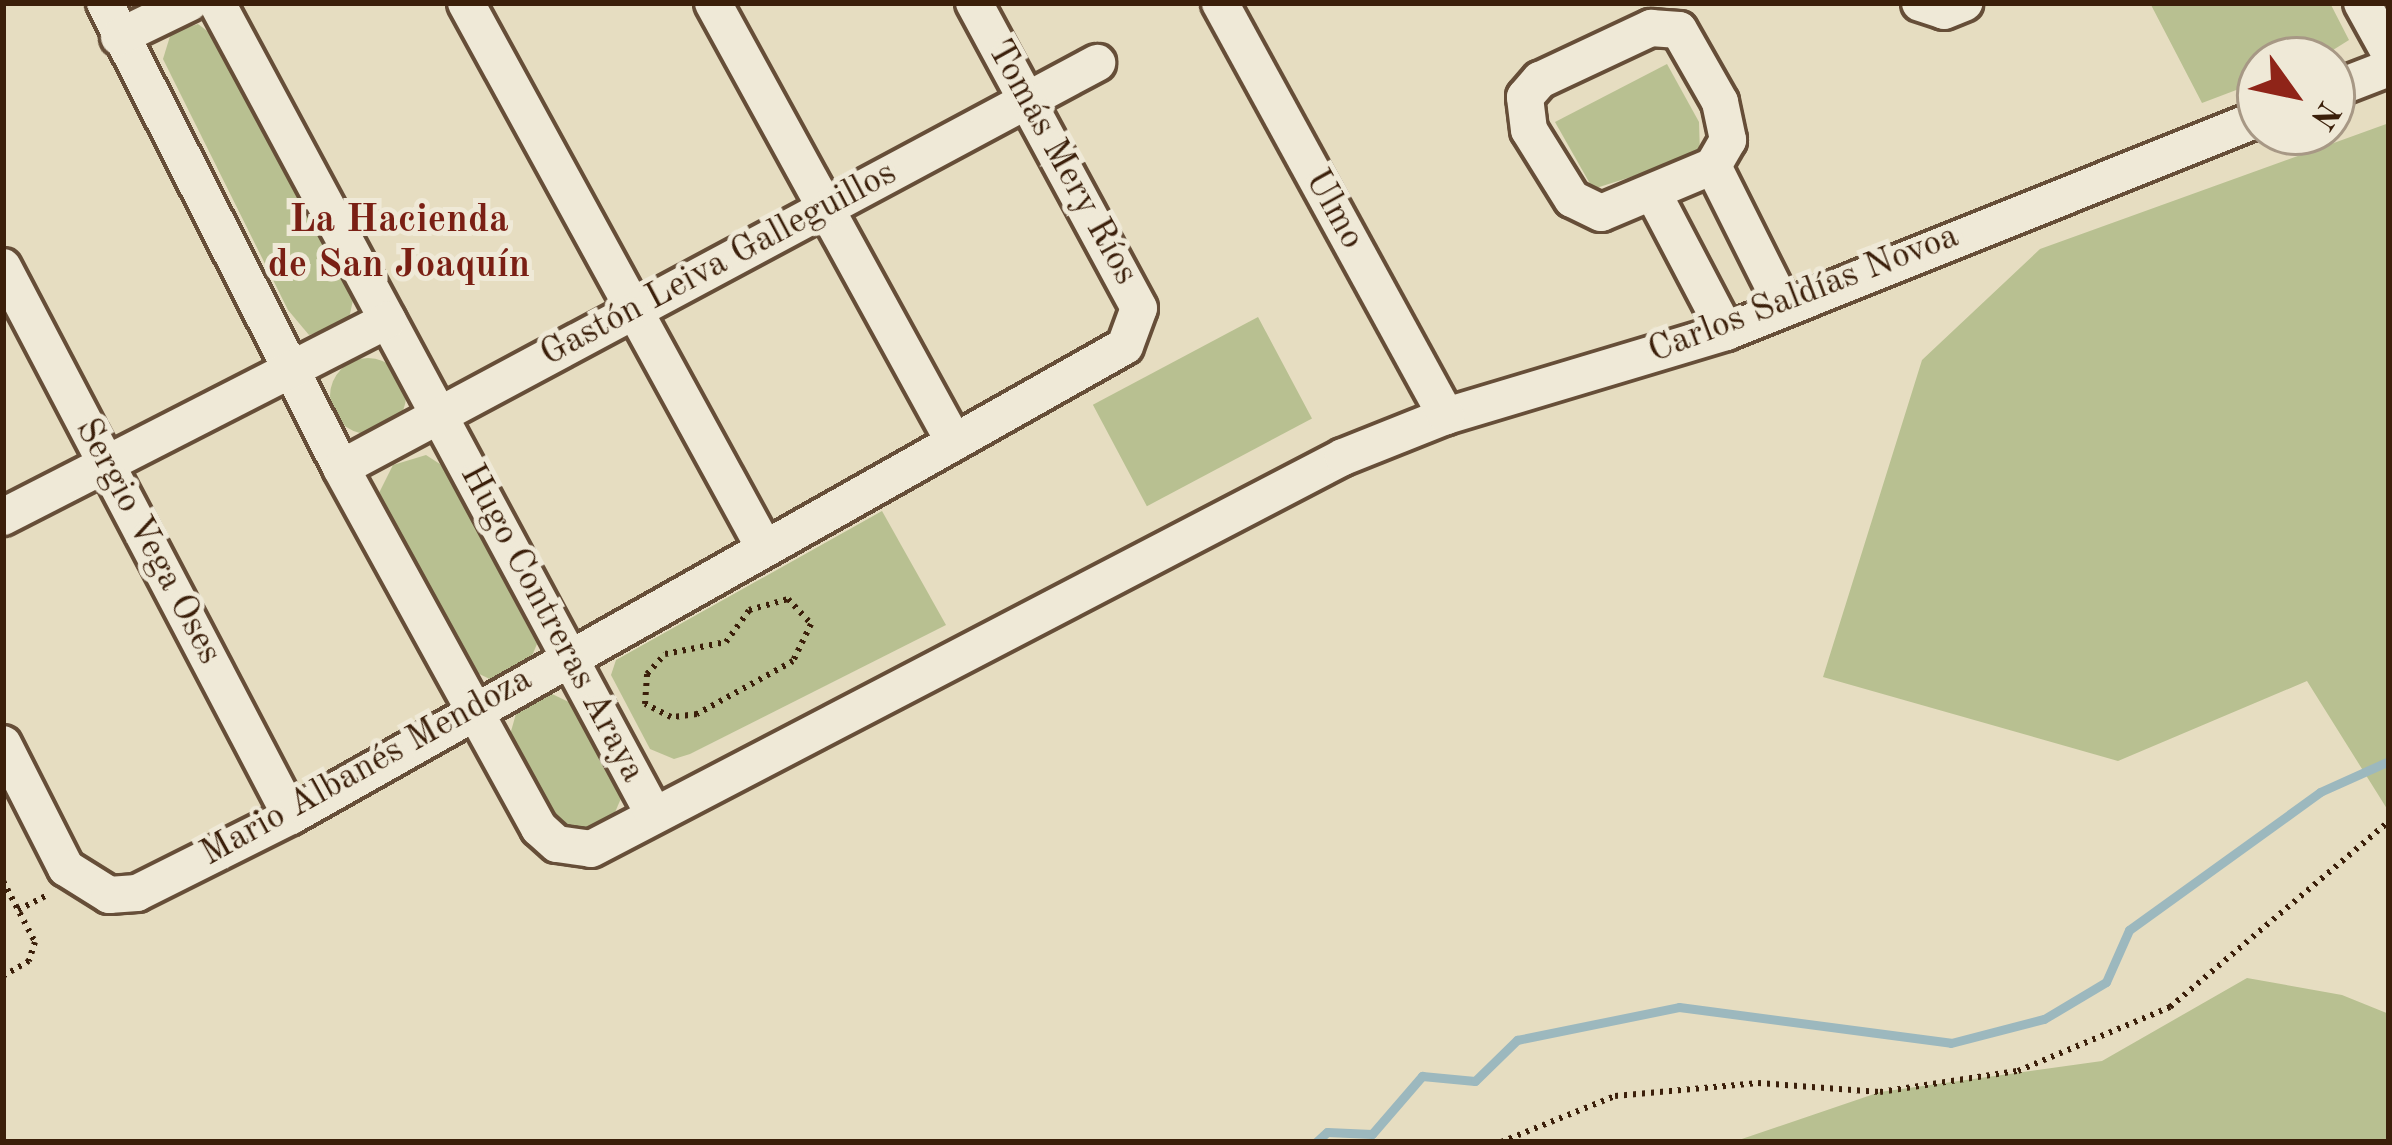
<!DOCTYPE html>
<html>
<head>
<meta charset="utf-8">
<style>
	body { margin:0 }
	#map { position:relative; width:2392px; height:1145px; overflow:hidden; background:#e6ddc1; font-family:"Old Standard TT",serif }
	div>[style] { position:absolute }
	.green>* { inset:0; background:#b8c091; transform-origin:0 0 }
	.round { border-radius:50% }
	.stream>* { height:9px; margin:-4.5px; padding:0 4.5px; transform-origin:4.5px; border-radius:4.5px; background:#9cb8be }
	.path>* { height:6px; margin-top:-3px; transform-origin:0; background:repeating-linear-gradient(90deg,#3b1f0a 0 3px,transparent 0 9px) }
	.roads { filter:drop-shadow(3px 0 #664e38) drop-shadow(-3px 0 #664e38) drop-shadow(0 3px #664e38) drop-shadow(0 -3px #664e38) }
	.minor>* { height:36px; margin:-18px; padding:0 18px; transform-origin:18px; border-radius:18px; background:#efe9d7 }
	span { translate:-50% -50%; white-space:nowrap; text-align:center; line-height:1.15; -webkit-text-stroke:10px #efe9d7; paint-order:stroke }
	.street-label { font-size:36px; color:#3b1f0a }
	.neighbourhood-label { font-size:39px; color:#7a1f14; font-weight:700 }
	.frame { position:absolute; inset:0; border:6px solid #3b1f0a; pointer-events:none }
	.north { position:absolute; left:2236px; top:36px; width:120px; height:120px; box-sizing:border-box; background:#efe9d7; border:3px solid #a79885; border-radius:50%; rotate:123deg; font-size:33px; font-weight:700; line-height:48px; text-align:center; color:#3b1f0a }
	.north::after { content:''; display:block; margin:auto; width:42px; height:54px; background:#8f2418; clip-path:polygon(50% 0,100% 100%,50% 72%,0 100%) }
</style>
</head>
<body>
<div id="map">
	<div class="green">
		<div style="clip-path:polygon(2150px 3px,2330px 3px,2349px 40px,2317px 60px,2260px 60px,2260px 81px,2202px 103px)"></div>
		<div style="clip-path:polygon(198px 24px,215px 37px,353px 300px,348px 323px,309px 335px,288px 310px,163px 59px,171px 33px)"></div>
		<div style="clip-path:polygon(1667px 64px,1699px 122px,1700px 155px,1593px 189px,1555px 122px)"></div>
		<div style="clip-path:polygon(2389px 123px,2389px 812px,2307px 681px,2118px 761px,1823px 677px,1922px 360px,2040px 249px)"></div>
		<div style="left:1258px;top:317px;width:115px;height:187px;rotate:62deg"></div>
		<div class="round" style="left:330px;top:358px;width:76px;height:76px"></div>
		<div style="clip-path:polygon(426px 455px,443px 466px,537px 644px,524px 675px,496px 682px,473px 671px,379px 493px,393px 465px)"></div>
		<div style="clip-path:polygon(882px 511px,946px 625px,690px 754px,674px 759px,650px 749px,611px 675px,616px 660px)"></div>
		<div style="clip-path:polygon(550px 693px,573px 704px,622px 796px,613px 817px,584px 833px,552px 819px,510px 735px,517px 710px)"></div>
		<div style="clip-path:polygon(2247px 978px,2342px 995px,2389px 1014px,2389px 1142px,1733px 1142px,1880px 1092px,2102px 1061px)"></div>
	</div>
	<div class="stream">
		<div style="left:1316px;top:1142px;width:15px;rotate:-42deg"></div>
		<div style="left:1327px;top:1132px;width:45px;rotate:2.5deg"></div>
		<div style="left:1372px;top:1134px;width:77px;rotate:-49.2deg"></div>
		<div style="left:1422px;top:1076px;width:53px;rotate:5.4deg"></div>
		<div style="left:1475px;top:1081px;width:59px;rotate:-44.3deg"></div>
		<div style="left:1517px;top:1040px;width:165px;rotate:-11.5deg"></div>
		<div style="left:1679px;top:1007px;width:274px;rotate:7.5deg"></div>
		<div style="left:1951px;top:1043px;width:96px;rotate:-14.5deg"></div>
		<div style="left:2044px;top:1019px;width:72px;rotate:-30.8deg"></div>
		<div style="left:2106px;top:982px;width:57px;rotate:-66.1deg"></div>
		<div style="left:2129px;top:930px;width:236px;rotate:-35.8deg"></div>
		<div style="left:2320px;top:792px;width:76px;rotate:-24.2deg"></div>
	</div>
	<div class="path">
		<div style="left:788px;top:599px;width:34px;rotate:47deg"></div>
		<div style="left:811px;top:624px;width:41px;rotate:115.9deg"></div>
		<div style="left:793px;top:661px;width:110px;rotate:151.1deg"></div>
		<div style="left:697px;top:714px;width:26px;rotate:173deg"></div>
		<div style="left:671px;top:717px;width:29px;rotate:-153deg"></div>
		<div style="left:645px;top:704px;width:30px;rotate:-86deg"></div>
		<div style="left:647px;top:674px;width:27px;rotate:-48deg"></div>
		<div style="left:665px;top:654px;width:62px;rotate:-11.1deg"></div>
		<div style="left:726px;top:642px;width:39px;rotate:-54deg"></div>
		<div style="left:749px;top:610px;width:41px;rotate:-15.8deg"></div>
		<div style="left:3px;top:881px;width:69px;rotate:62.3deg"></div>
		<div style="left:35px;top:942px;width:20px;rotate:108deg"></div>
		<div style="left:29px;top:961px;width:30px;rotate:150deg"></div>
		<div style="left:18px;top:910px;width:35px;rotate:-27deg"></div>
		<div style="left:1501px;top:1142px;width:123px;rotate:-22deg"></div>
		<div style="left:1615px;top:1096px;width:144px;rotate:-5.2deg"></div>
		<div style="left:1758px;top:1083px;width:122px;rotate:4.2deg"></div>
		<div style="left:1880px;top:1092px;width:140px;rotate:-8.7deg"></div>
		<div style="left:2018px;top:1071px;width:165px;rotate:-22.8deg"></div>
		<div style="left:2170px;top:1007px;width:287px;rotate:-40.3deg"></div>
	</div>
	<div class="roads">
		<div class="minor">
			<div style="left:105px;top:3px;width:521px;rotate:63.09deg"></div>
			<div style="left:341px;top:468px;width:411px;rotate:61.2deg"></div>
			<div style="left:539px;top:828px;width:24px;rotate:42deg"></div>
			<div style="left:557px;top:844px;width:34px;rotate:8deg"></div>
			<div style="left:591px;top:849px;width:848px;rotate:-27.53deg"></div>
			<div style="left:1343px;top:457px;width:111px;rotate:-21.7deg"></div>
			<div style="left:1446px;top:416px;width:292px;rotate:-16.7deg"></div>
			<div style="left:1726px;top:332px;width:575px;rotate:-21.84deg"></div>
			<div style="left:217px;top:3px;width:922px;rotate:61.71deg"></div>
			<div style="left:466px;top:3px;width:620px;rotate:61.29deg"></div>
			<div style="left:713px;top:3px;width:501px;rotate:61.23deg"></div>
			<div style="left:1220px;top:3px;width:471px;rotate:61.3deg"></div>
			<div style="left:1920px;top:3px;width:25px;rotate:18deg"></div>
			<div style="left:1944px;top:11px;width:22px;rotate:-22deg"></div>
			<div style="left:2362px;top:3px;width:56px;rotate:61.1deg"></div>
			<div style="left:1651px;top:28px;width:28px;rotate:4deg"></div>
			<div style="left:1679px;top:30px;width:83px;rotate:60.3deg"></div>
			<div style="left:1720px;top:102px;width:39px;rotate:78deg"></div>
			<div style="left:1728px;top:140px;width:30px;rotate:120deg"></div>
			<div style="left:1713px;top:166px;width:121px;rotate:157.2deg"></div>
			<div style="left:1601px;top:213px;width:32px;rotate:-154deg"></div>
			<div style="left:1572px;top:199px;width:81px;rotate:-121.9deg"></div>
			<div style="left:1529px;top:130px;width:33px;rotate:-97deg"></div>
			<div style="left:1525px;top:97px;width:23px;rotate:-49deg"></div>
			<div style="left:1540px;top:80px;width:123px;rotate:-25.1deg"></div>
			<div style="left:119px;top:37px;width:78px;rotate:-25.9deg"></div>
			<div style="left:2332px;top:90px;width:61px;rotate:-21.1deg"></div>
			<div style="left:1713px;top:166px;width:157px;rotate:63.4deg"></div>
			<div style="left:1653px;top:193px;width:157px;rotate:62.3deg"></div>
			<div style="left:3px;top:267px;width:620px;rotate:62.32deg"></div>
			<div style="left:341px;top:468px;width:858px;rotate:-28.18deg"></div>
			<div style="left:3px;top:517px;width:432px;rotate:-27.1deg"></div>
			<div style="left:3px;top:744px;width:139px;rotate:63.1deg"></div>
			<div style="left:66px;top:868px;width:51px;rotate:32.1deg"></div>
			<div style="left:109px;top:895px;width:28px;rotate:-4deg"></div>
			<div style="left:137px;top:893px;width:172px;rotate:-26.6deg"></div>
			<div style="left:291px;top:816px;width:957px;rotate:-29.4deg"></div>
			<div style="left:1125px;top:346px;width:40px;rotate:-69.8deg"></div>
			<div style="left:1139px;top:308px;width:347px;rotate:-118.4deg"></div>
		</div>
	</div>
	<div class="street-label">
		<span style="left:1061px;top:163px;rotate:61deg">Tomás Mery Ríos</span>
		<span style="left:1333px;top:210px;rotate:61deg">Ulmo</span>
		<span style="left:719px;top:265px;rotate:-28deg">Gastón Leiva Galleguillos</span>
		<span style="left:1804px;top:295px;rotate:-21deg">Carlos Saldías Novoa</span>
		<span style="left:147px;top:542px;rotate:62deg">Sergio Vega Oses</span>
		<span style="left:551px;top:624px;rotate:62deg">Hugo Contreras Araya</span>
		<span style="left:367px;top:768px;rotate:-29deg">Mario Albanés Mendoza</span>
	</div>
	<div class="neighbourhood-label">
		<span style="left:399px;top:244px">La Hacienda<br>de San Joaquín</span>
	</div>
	<div class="frame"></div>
	<div class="north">N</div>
</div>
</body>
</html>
